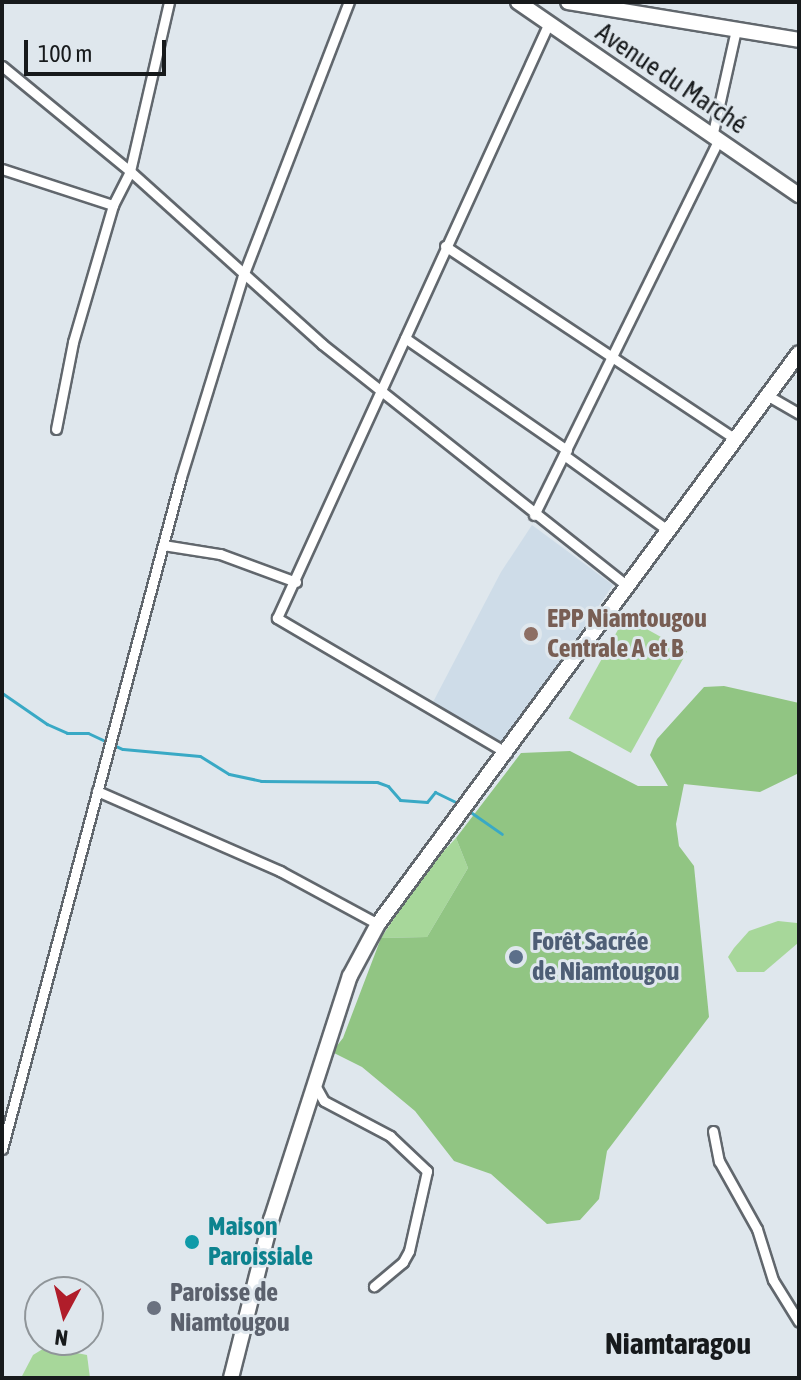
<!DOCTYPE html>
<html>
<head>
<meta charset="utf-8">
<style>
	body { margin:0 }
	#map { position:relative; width:801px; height:1380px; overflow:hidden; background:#dfe7ed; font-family:"Asap Condensed",sans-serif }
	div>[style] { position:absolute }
	.built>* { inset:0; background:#cedce8 }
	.green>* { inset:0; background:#a7d79a; transform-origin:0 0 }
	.forest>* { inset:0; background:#91c583 }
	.stream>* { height:3px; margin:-1.5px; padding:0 1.5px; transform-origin:1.5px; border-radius:1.5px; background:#39a9c5 }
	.roads { filter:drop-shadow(2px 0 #61676d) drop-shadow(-2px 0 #61676d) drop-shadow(0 2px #61676d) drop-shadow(0 -2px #61676d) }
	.minor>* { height:9px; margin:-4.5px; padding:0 4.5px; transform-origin:4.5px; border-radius:4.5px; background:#fff }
	.secondary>* { height:14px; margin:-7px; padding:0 7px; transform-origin:7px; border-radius:7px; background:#fff }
	.dots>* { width:22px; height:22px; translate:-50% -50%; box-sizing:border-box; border:4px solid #dfe7ed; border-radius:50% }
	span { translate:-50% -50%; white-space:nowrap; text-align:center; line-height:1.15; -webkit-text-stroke:6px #dfe7ed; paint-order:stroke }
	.street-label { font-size:26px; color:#171a1c }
	.education-label { font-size:26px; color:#785e54; font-weight:700 }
	.left { translate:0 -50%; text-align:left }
	.service-label { font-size:26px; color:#4e5e75; font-weight:700 }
	.culture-label { font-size:26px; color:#0d838f; font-weight:700 }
	.worship-label { font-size:26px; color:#5b616d; font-weight:700 }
	.quarter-label { font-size:30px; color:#171a1c; font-weight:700 }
	.frame { position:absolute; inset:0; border:4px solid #171a1c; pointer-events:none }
	.north { position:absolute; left:24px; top:1276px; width:80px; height:80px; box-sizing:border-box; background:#dfe7ed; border:2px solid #8f9599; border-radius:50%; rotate:187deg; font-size:22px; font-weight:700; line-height:32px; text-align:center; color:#171a1c }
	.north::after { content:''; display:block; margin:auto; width:28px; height:36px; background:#b01d2a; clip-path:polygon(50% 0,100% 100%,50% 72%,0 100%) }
	.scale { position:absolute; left:24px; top:40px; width:142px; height:36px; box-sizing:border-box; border:4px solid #171a1c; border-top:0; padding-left:10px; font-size:24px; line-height:28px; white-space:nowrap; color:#171a1c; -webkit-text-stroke:6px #dfe7ed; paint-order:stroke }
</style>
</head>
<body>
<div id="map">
	<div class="built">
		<div style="clip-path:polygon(532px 525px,613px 585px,503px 745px,432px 704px,501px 572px)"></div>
	</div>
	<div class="green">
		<div style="left:625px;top:617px;width:71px;height:116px;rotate:29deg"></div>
		<div style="clip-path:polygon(456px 838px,468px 868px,427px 937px,381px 938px,425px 871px)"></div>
		<div style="clip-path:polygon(778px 921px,797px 923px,798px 943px,764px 972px,737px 972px,728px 957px,734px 948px,749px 931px)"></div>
		<div style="clip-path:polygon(46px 1347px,87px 1355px,90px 1378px,21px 1378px,33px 1355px)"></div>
	</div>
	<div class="forest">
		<div style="clip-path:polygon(724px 686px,799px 703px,799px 773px,760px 792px,684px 784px,676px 824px,679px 846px,694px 866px,709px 1017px,607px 1151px,599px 1199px,580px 1220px,547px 1224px,491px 1174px,454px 1161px,415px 1111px,362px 1067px,332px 1052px,343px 1038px,381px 938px,427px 937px,468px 868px,456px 838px,521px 753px,570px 751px,638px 786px,668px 786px,650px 755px,657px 739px,704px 687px)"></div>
	</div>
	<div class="stream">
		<div style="left:2px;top:693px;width:55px;rotate:34.6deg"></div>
		<div style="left:47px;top:724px;width:22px;rotate:24deg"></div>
		<div style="left:67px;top:733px;width:21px"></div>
		<div style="left:88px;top:733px;width:38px;rotate:25deg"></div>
		<div style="left:123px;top:749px;width:77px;rotate:5.2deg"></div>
		<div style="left:200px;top:756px;width:34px;rotate:32deg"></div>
		<div style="left:229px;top:774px;width:33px;rotate:12deg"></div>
		<div style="left:261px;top:781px;width:116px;rotate:0.5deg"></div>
		<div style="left:377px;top:782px;width:12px;rotate:20deg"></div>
		<div style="left:388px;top:786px;width:18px;rotate:49deg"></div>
		<div style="left:400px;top:800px;width:27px;rotate:4deg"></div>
		<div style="left:427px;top:802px;width:13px;rotate:-51deg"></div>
		<div style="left:435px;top:792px;width:28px;rotate:26deg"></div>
		<div style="left:469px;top:811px;width:40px;rotate:34.9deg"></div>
	</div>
	<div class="roads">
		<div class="minor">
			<div style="left:2px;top:66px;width:166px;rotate:39.4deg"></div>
			<div style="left:130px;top:171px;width:258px;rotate:42deg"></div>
			<div style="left:322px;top:344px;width:385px;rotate:38.4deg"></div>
			<div style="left:712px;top:137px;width:110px;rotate:-77.4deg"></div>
			<div style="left:2px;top:169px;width:117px;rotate:18deg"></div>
			<div style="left:445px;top:246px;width:345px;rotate:33.6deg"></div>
			<div style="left:405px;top:338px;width:197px;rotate:34.7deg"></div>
			<div style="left:765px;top:394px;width:39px;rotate:30deg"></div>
			<div style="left:56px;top:429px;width:89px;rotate:-78.9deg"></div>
			<div style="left:73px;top:342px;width:143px;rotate:-73.7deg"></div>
			<div style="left:113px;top:205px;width:38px;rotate:-63deg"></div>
			<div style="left:130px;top:171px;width:173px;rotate:-77deg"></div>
			<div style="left:564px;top:455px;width:125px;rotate:35.9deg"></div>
			<div style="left:534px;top:515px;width:417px;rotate:-63.8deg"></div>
			<div style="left:163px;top:545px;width:58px;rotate:9deg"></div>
			<div style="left:220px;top:554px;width:81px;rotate:20.2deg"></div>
			<div style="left:507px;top:753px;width:267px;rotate:-149.6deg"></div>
			<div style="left:277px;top:618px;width:652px;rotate:-65.44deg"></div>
			<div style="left:97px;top:791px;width:200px;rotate:23.6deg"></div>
			<div style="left:280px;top:871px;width:111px;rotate:28.4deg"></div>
			<div style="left:315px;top:1085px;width:18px;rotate:61deg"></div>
			<div style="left:324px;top:1101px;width:75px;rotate:27.9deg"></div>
			<div style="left:390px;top:1136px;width:51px;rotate:43.4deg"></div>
			<div style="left:427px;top:1171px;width:82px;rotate:102.7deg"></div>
			<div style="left:409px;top:1251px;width:13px;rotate:119deg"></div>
			<div style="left:403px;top:1262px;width:38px;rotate:140deg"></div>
			<div style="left:713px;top:1131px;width:31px;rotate:79deg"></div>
			<div style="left:719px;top:1161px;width:78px;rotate:60.8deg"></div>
			<div style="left:757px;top:1229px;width:53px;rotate:72.6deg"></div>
			<div style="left:773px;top:1280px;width:49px;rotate:58.2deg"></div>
			<div style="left:2px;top:1149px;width:695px;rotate:-75.08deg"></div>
			<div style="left:181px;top:477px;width:210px;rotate:-72.9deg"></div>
			<div style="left:243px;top:276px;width:294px;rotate:-68.9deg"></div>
		</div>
		<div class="secondary">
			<div style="left:518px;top:2px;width:341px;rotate:34.5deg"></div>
			<div style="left:568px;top:2px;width:234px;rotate:9.3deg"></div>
			<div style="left:231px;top:1378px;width:163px;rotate:-75.8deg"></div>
			<div style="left:271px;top:1220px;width:256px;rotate:-72.1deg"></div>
			<div style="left:350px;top:976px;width:59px;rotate:-61.7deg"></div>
			<div style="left:378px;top:924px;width:709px;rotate:-53.6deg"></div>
		</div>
	</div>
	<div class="dots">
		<div style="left:531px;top:634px;background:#8d6e63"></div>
		<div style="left:516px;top:957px;background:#5c6f8a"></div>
		<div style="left:192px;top:1242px;background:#0f9aa8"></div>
		<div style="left:154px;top:1308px;background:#6b7280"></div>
	</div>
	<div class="street-label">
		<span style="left:671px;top:79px;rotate:34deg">Avenue du Marché</span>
	</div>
	<div class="education-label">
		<span class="left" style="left:547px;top:634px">EPP Niamtougou<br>Centrale A et B</span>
	</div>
	<div class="service-label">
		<span class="left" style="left:532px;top:957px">Forêt Sacrée<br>de Niamtougou</span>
	</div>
	<div class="culture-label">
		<span class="left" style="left:208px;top:1242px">Maison<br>Paroissiale</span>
	</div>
	<div class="worship-label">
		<span class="left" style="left:170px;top:1308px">Paroisse de<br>Niamtougou</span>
	</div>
	<div class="quarter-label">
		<span style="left:678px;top:1343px">Niamtaragou</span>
	</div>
	<div class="frame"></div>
	<div class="north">N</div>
	<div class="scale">100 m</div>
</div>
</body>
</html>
